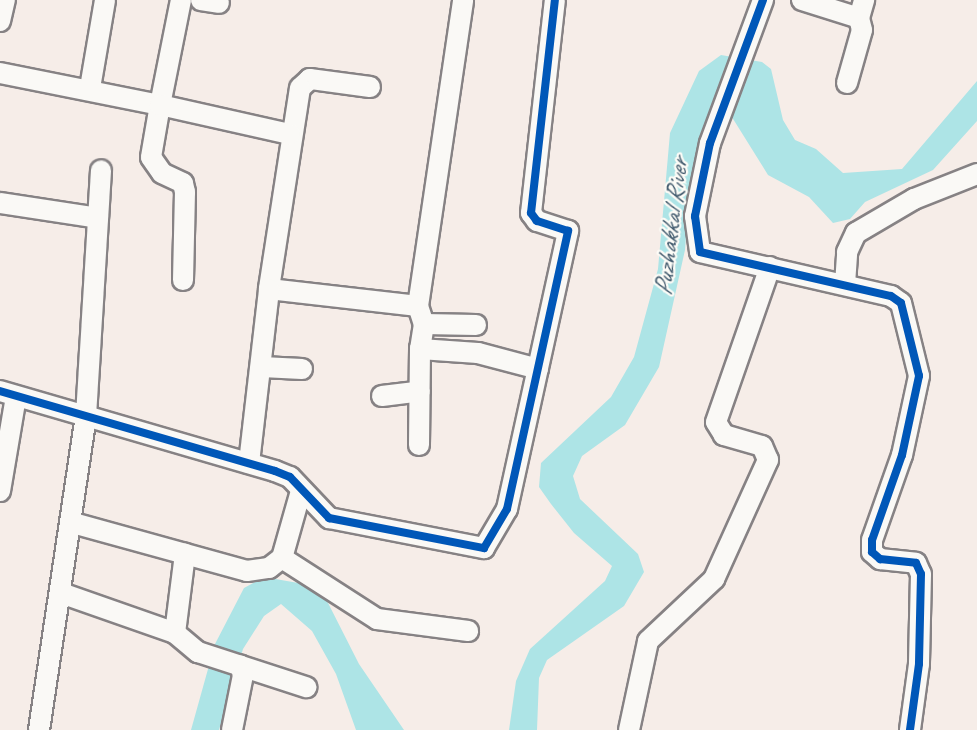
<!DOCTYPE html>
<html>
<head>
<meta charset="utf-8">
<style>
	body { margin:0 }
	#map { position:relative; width:977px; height:730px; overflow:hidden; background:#f6ede8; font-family:Caveat,sans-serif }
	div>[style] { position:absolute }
	.water>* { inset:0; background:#ade4e6 }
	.roads { filter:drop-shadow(2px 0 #868284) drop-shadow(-2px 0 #868284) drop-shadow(0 2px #868284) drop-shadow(0 -2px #868284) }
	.minor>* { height:20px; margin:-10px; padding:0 10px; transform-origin:10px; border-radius:10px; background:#faf9f6 }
	.cycleway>* { height:8px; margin:-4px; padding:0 4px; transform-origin:4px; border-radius:4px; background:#0057b8 }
	span { translate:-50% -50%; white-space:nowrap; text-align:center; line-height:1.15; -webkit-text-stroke:4.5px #fdfcf7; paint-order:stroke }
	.water-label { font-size:26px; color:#425b6e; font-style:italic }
</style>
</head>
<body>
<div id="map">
	<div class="water">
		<div style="clip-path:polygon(721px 55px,762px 62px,771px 69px,783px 120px,795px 140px,816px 149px,843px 173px,902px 169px,977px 81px,977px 121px,933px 170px,865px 202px,850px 219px,833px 223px,809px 197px,768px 175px,730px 114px,712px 111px,690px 182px,685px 250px,659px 367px,625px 425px,582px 456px,573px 476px,580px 499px,638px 554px,644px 572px,624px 606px,547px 660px,539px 678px,537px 730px,509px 730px,516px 681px,530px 649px,605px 581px,612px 566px,574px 533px,551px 504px,539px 487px,541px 463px,611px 397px,634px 357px,658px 269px,670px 133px,699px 71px)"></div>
		<div style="clip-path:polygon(264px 577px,304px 584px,325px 597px,359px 664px,404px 730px,356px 730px,336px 674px,312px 631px,281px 604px,264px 616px,243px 649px,219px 730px,191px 730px,215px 644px,244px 588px)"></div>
	</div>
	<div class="roads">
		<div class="minor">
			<div style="left:201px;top:0;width:18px;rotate:9deg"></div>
			<div style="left:763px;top:0;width:153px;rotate:110.3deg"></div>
			<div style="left:710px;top:143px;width:75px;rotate:101.6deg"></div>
			<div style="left:695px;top:216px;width:36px;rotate:82deg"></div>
			<div style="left:700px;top:252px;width:196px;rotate:13deg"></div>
			<div style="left:891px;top:296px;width:12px;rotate:35deg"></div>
			<div style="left:901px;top:303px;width:75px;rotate:76.1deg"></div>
			<div style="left:919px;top:376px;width:81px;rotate:102.1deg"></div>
			<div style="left:902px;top:455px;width:90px;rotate:109.4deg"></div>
			<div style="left:872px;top:540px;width:12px;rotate:90deg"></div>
			<div style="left:872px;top:552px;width:11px;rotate:41deg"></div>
			<div style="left:880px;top:559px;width:36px;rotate:6deg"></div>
			<div style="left:916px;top:563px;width:12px;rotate:66deg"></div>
			<div style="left:921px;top:574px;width:90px;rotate:91.3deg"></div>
			<div style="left:919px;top:664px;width:67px;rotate:97.8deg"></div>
			<div style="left:802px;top:0;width:60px;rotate:17.5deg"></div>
			<div style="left:859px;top:18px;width:19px;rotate:-74deg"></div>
			<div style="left:0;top:21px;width:22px;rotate:-77deg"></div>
			<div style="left:0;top:73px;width:163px;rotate:11.3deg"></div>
			<div style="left:160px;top:105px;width:107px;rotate:-78.7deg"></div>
			<div style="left:847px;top:83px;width:55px;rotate:-74.2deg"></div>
			<div style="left:862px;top:30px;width:12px;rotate:-104deg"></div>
			<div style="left:370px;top:87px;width:61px;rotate:-172.4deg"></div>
			<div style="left:310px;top:79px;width:13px;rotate:138deg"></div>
			<div style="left:300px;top:88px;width:203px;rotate:98.8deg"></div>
			<div style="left:269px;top:289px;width:150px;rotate:6.5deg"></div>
			<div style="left:418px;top:306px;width:19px;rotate:72deg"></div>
			<div style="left:424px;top:324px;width:25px;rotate:99deg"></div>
			<div style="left:420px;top:349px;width:58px;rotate:3.9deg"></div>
			<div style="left:478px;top:353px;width:62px;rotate:14.9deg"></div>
			<div style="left:90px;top:88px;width:89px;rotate:-80.3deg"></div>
			<div style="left:0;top:203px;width:99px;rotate:8.7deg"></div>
			<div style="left:183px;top:280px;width:88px;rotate:-88.7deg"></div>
			<div style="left:185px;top:192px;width:9px;rotate:-103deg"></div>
			<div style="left:183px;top:183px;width:23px;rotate:-155deg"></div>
			<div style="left:162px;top:173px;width:19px;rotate:-125deg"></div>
			<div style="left:151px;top:157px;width:53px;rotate:-80.2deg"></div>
			<div style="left:160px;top:105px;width:133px;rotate:12.6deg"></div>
			<div style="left:845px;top:284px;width:32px;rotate:-86deg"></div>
			<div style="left:847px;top:252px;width:21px;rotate:-65deg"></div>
			<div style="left:856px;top:233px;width:67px;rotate:-30.4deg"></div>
			<div style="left:914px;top:199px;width:68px;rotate:-21.6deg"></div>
			<div style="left:418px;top:306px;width:309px;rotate:-81.6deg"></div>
			<div style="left:424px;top:324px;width:52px;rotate:1.1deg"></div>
			<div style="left:262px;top:367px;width:40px;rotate:2.9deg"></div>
			<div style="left:0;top:391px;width:286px;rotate:16.2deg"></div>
			<div style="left:275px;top:471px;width:16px;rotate:22deg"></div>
			<div style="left:290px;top:477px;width:57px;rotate:46.4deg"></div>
			<div style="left:329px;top:518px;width:158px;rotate:11deg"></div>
			<div style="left:484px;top:548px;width:45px;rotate:-59.5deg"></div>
			<div style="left:507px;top:509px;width:285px;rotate:-77.6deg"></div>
			<div style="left:568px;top:231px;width:33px;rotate:-162deg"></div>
			<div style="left:537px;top:221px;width:10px;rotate:-127deg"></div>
			<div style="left:531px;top:213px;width:214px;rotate:-83.6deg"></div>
			<div style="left:382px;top:396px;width:38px;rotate:-7deg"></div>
			<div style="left:419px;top:445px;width:96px;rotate:-89.4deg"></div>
			<div style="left:249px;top:463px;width:175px;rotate:-83.4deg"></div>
			<div style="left:0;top:491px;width:96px;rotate:-80.4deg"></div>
			<div style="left:73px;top:523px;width:180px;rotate:15.4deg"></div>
			<div style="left:247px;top:571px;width:22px;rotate:-8deg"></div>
			<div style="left:269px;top:568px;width:16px;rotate:-38deg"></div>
			<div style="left:282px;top:558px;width:70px;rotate:-74.2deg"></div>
			<div style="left:282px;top:558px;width:113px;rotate:32.7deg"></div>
			<div style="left:377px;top:619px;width:92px;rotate:7.5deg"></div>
			<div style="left:61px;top:593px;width:121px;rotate:19.3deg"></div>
			<div style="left:175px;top:633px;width:30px;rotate:40deg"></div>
			<div style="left:198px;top:652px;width:114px;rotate:18deg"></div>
			<div style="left:175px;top:633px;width:80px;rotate:-82.8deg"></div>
			<div style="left:39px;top:730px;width:317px;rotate:-81.5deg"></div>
			<div style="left:86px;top:416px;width:246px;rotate:-86.5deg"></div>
			<div style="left:232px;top:730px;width:56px;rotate:-78.7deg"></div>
			<div style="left:243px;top:675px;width:10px;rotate:-107deg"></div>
			<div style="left:629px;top:730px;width:91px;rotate:-77.9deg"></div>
			<div style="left:648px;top:641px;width:91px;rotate:-43.2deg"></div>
			<div style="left:714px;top:579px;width:131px;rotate:-65.6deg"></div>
			<div style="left:768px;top:460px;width:15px;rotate:-113deg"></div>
			<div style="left:762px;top:446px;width:40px;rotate:-164deg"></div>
			<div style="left:724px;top:435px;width:15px;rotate:-122deg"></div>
			<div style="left:716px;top:422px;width:164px;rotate:-70.8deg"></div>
		</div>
	</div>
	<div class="cycleway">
		<div style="left:763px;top:0;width:153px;rotate:110.3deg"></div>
		<div style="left:710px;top:143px;width:75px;rotate:101.6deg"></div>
		<div style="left:695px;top:216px;width:36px;rotate:82deg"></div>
		<div style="left:700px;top:252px;width:196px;rotate:13deg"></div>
		<div style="left:891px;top:296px;width:12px;rotate:35deg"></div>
		<div style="left:901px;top:303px;width:75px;rotate:76.1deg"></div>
		<div style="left:919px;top:376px;width:81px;rotate:102.1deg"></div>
		<div style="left:902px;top:455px;width:90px;rotate:109.4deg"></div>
		<div style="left:872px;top:540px;width:12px;rotate:90deg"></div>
		<div style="left:872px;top:552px;width:11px;rotate:41deg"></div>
		<div style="left:880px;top:559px;width:36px;rotate:6deg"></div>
		<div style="left:916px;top:563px;width:12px;rotate:66deg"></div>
		<div style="left:921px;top:574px;width:90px;rotate:91.3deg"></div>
		<div style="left:919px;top:664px;width:67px;rotate:97.8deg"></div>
		<div style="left:0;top:391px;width:286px;rotate:16.2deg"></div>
		<div style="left:275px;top:471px;width:16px;rotate:22deg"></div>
		<div style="left:290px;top:477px;width:57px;rotate:46.4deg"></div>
		<div style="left:329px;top:518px;width:158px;rotate:11deg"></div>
		<div style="left:484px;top:548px;width:45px;rotate:-59.5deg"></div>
		<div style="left:507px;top:509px;width:285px;rotate:-77.6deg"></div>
		<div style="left:568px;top:231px;width:33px;rotate:-162deg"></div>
		<div style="left:537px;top:221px;width:10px;rotate:-127deg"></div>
		<div style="left:531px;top:213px;width:214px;rotate:-83.6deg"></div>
	</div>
	<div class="water-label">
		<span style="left:671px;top:227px;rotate:-83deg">Puzhakkal River</span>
	</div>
</div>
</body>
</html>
